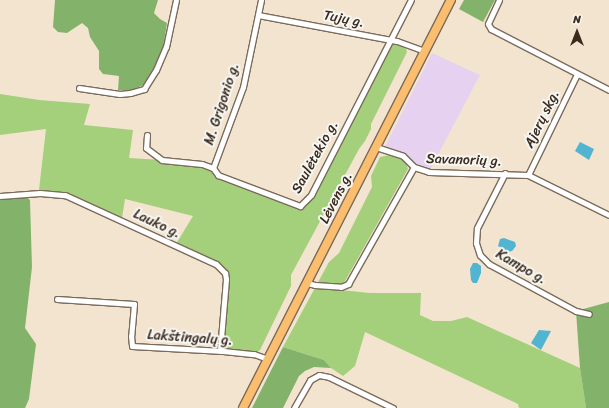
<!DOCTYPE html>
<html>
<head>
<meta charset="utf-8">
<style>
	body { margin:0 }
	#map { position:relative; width:609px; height:408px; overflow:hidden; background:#f3e4cf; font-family:Sriracha,sans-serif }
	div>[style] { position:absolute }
	.built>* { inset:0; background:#e6d2f0 }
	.green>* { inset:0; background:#a4cf7b }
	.forest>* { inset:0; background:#83b26b }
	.water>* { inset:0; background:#51b4d0 }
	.roads { filter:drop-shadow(1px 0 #7b6b5c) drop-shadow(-1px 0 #7b6b5c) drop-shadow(0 1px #7b6b5c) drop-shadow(0 -1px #7b6b5c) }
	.minor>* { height:5px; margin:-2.5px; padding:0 2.5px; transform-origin:2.5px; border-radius:2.5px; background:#fff }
	.primary>* { height:8px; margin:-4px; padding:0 4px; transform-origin:4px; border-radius:4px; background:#fbbd6e }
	span { translate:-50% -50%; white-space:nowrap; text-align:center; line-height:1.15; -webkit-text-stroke:4px #f6f6f2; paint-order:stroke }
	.street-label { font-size:14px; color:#3b2a1e }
	.north { position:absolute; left:557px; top:12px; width:40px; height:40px; -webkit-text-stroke:3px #f6f6f2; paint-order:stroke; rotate:0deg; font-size:11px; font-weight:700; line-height:16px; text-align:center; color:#3b2a1e }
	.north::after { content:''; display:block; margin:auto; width:14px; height:18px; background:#3b2a1e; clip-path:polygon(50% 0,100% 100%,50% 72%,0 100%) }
</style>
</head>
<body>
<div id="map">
	<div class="built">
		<div style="clip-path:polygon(432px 53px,480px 75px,429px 172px,421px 171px,408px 160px,384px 149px)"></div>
	</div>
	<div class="green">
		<div style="clip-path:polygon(391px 40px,406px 49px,407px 52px,371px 124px,371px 129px,365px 141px,359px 149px,291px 275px,291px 286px,260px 350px,254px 354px,223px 351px,229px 286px,227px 270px,221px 265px,176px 244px,193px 216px,125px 199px,122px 218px,72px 195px,39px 190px,46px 129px,0 135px,0 94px,39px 100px,90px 104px,84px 125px,133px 130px,129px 158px,162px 160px,213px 168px,218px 175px,296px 206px,304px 203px)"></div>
		<div style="clip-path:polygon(390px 155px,399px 157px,406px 163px,408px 169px,340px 290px,370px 293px,421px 293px,420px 315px,433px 321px,451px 321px,467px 317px,580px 368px,586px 408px,519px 408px,518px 404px,365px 332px,355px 366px,343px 376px,331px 368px,324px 360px,283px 347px,329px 262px,339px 253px,372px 187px,371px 176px,380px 157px)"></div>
	</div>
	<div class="forest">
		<div style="clip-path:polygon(55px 0,158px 0,154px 13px,160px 19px,167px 23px,164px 42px,162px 54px,145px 84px,131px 91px,118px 90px,119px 76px,103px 74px,99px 69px,99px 51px,90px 37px,88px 28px,82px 23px,67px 33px,58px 32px,53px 27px)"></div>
		<div style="clip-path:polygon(464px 0,495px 0,483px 22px,459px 9px)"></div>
		<div style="clip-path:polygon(24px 194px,30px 200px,32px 267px,25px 328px,36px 344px,29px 399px,25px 408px,0 408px,0 197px)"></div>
		<div style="clip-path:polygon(609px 302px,609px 408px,586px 408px,580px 368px,576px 311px)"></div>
		<div style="clip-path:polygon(283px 347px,324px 360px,331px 368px,314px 367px,305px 371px,299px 376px,283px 408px,252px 408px)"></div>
	</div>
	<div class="water">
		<div style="clip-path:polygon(580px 142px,594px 149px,589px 160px,575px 151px)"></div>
		<div style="clip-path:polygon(504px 238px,515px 242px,516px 246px,512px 251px,508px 252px,498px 246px,500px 239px)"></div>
		<div style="clip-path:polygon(473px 263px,477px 263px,481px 266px,481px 273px,477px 283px,473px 283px,471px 280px,470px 269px)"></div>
		<div style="clip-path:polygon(539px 330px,551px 331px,541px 350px,531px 343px)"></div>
	</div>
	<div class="roads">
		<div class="minor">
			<div style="left:499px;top:0;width:26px;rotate:115deg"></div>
			<div style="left:488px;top:24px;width:6px;rotate:59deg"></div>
			<div style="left:491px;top:29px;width:133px;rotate:27.3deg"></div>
			<div style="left:258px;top:15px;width:141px;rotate:10.6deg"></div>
			<div style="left:397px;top:41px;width:30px;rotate:20deg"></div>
			<div style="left:79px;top:88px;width:41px;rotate:8.3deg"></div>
			<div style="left:120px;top:94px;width:10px;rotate:-6deg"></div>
			<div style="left:130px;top:93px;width:15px;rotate:-16deg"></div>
			<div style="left:144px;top:89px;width:22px;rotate:-58deg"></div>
			<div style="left:156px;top:70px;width:25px;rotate:-67deg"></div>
			<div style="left:166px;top:47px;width:48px;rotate:-78deg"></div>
			<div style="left:147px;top:135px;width:13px;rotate:94deg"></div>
			<div style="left:146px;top:148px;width:20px;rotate:37deg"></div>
			<div style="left:162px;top:160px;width:40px;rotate:5.7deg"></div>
			<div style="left:202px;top:164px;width:12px;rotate:20deg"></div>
			<div style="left:213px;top:168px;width:9px;rotate:54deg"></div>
			<div style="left:218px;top:175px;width:88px;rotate:20.7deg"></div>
			<div style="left:300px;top:206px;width:16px;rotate:-45deg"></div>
			<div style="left:311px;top:195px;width:219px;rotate:-62.9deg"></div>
			<div style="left:376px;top:147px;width:28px;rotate:18deg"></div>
			<div style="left:403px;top:156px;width:16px;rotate:45deg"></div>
			<div style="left:213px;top:168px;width:86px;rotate:-69.7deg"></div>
			<div style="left:243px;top:87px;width:89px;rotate:-78.3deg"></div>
			<div style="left:505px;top:173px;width:62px;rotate:117deg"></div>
			<div style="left:477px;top:228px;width:15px;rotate:94deg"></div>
			<div style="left:476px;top:243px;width:13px;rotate:72deg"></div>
			<div style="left:480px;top:255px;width:13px;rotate:45deg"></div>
			<div style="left:489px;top:264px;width:99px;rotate:28.4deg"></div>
			<div style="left:576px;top:311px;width:13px;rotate:13deg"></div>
			<div style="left:528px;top:175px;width:112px;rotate:-64.1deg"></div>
			<div style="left:0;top:196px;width:40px;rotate:-4.3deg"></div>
			<div style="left:40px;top:193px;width:25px;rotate:5deg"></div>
			<div style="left:65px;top:195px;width:166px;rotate:24.6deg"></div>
			<div style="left:216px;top:264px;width:13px;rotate:45deg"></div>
			<div style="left:225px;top:273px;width:6px;rotate:81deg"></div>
			<div style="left:226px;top:279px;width:72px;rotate:94.8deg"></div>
			<div style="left:307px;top:283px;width:8px;rotate:14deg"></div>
			<div style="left:315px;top:285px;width:26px;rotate:4deg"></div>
			<div style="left:341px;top:287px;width:8px;rotate:-23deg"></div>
			<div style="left:348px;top:284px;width:134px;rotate:-60.6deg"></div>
			<div style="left:414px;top:167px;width:16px;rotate:18deg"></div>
			<div style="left:429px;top:172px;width:99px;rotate:1.7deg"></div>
			<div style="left:528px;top:175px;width:90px;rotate:26.3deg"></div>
			<div style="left:57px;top:299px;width:77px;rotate:3.7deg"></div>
			<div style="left:134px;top:304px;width:32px;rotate:95deg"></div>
			<div style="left:131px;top:336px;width:10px;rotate:84deg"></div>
			<div style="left:132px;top:346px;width:91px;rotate:3.1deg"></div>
			<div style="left:223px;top:351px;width:31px;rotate:6deg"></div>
			<div style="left:254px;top:354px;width:15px;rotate:20deg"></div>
			<div style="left:294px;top:408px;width:32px;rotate:-60deg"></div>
			<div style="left:310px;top:380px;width:10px;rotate:-29deg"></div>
			<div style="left:319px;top:375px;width:10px;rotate:11deg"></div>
			<div style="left:329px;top:377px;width:71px;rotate:25.8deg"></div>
		</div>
		<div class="primary">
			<div style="left:243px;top:408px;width:458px;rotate:-63deg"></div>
		</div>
	</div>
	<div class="street-label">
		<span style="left:344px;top:19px;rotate:11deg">Tujų g.</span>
		<span style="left:222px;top:104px;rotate:-72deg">M. Grigonio g.</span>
		<span style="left:542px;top:119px;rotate:-64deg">Ajerų skg.</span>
		<span style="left:315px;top:157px;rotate:-61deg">Saulėtekio g.</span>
		<span style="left:464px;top:160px;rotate:2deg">Savanorių g.</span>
		<span style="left:336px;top:198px;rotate:-63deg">Lėvens g.</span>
		<span style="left:157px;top:224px;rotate:25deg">Lauko g.</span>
		<span style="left:521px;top:267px;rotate:30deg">Kampo g.</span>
		<span style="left:190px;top:338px;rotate:4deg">Lakštingalų g.</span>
	</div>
	<div class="north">N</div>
</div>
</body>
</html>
